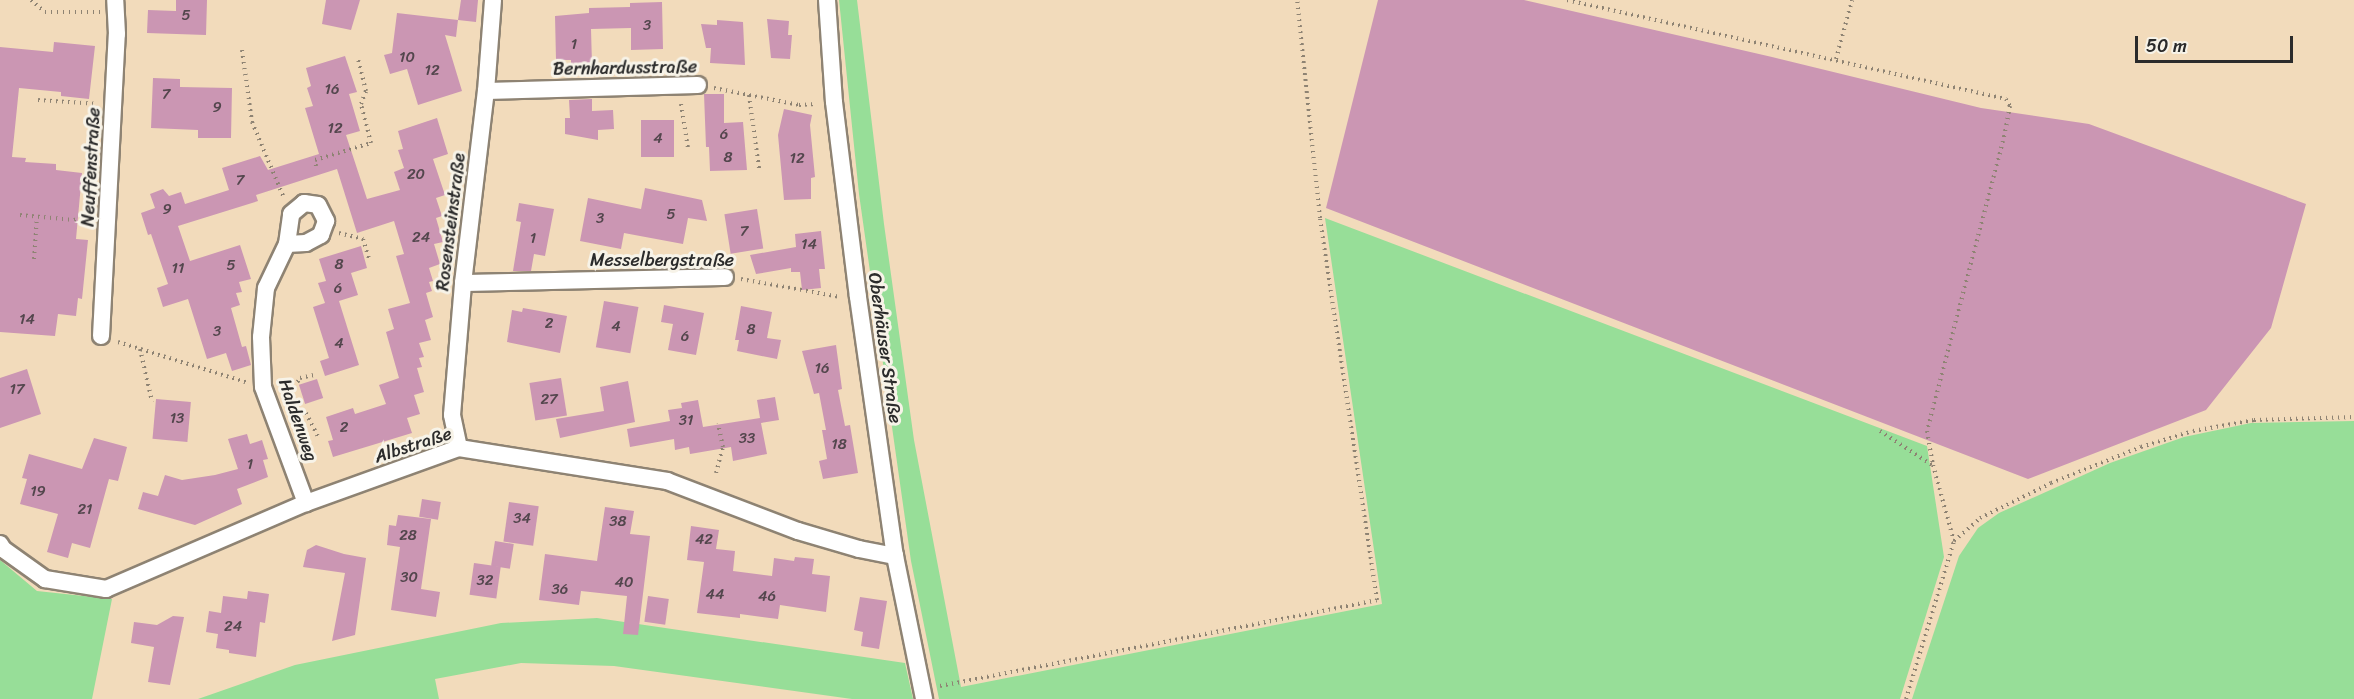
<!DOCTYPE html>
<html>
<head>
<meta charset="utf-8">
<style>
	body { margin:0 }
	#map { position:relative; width:2354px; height:699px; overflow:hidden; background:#f2dbbb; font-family:Sriracha,sans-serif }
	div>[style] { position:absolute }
	.green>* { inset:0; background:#97de98 }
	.building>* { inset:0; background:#cb96b3; transform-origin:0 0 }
	.path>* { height:4px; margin-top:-2px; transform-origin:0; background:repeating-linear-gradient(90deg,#8e8373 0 1.5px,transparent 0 6px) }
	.roads { filter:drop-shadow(2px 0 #8e8373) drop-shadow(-2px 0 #8e8373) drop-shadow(0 2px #8e8373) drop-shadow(0 -2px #8e8373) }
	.minor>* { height:16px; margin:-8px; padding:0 8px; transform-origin:8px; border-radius:8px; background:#fff }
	span { translate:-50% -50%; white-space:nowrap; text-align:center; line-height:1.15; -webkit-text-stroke:6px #f7f3e8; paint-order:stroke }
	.number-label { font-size:15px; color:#53464d }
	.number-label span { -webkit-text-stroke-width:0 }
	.street-label { font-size:18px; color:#2b2b2b }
	.scale { position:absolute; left:2135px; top:36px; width:158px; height:27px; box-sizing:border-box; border:3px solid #2b2b2b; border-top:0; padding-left:8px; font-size:18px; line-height:21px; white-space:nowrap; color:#2b2b2b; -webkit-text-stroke:4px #f7f3e8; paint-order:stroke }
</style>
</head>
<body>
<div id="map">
	<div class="green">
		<div style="clip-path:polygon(839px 0,857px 0,884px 224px,914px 440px,961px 687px,1382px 604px,1325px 218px,1927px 446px,1944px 557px,1900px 699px,939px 699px,911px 561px,859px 194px)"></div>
		<div style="clip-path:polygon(2354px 421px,2354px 699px,1912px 699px,1959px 556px,1978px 528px,1999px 513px,2110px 463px,2184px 437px,2251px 423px)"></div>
		<div style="clip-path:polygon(0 560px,37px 591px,112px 599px,92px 699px,0 699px)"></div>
		<div style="clip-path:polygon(597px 618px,905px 663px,913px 699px,852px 699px,614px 666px,521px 663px,435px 679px,439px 699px,198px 699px,295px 665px,501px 623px)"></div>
	</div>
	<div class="building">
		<div style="clip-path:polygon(176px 0,207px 0,206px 35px,147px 33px,148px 10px,176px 11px)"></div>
		<div style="clip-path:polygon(326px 0,360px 0,351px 30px,322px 24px)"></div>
		<div style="clip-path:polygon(461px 0,478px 0,476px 22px,458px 20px)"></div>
		<div style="clip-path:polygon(1378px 0,1524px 0,1772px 57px,1981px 108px,2089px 124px,2306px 204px,2271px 328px,2206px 410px,2028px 479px,1326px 208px)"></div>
		<div style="clip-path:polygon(662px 2px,663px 49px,631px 50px,631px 28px,591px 29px,592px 64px,571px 65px,571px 60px,556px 60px,555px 16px,589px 13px,589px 8px,630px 7px,630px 3px)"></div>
		<div style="clip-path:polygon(397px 13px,458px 20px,456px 37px,445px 35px,462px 91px,418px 105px,407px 69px,390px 74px,384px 55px,392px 53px)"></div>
		<div style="clip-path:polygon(767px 19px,789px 21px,788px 35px,792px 35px,790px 59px,771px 58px)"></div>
		<div style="clip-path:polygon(717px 20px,743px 22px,745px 65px,710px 63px,711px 48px,706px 48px,701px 24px,717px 25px)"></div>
		<div style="clip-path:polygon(54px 42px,95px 46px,89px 99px,61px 96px,61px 92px,19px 88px,12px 157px,26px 158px,25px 162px,56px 164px,56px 170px,82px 173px,76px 239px,88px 240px,82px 299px,78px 298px,76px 316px,58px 314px,55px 336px,0 332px,0 47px,53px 52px)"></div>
		<div style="clip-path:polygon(345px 56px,357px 92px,349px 94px,360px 131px,346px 135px,367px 199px,400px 190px,394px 172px,404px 168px,398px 150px,403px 149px,398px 131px,437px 118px,448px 154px,433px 159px,445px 195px,436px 198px,442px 216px,436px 218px,443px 242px,434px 244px,440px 264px,429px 268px,433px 281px,429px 282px,432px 291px,426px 293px,433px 317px,425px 320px,431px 340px,419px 343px,424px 357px,419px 358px,422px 367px,417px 368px,424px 392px,414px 395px,420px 414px,407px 418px,412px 433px,333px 457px,328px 441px,333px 440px,326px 417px,353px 408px,355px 414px,386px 404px,379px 385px,399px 378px,386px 332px,394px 329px,388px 309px,410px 303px,396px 256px,404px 254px,394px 221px,357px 233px,337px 169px,256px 195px,258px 201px,178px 226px,190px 261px,240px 245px,251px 279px,239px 282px,242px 292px,236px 293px,240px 305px,231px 308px,242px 347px,246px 346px,251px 365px,232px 371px,226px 353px,207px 359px,188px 299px,163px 307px,157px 288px,168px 284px,151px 234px,148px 235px,141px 213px,155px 208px,150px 194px,163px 189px,169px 196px,181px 192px,185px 204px,229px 190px,222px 168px,260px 156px,268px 170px,319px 154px,305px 108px,313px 106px,307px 88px,311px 86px,306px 68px)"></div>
		<div style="clip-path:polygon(153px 78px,180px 79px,180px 87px,232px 88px,231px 138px,198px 138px,198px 130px,151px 128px)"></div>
		<div style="clip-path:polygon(704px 94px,724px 94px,724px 123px,743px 122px,747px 170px,710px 171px,709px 147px,706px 147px)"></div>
		<div style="clip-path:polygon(592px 99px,592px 111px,613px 110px,614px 129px,598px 130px,598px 140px,565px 134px,565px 118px,570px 118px,569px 100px)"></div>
		<div style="clip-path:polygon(784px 109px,812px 115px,810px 125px,815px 177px,811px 178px,811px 199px,784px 200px,778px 135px)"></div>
		<div style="left:641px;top:120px;width:33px;height:37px"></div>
		<div style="clip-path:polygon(645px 188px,702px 200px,707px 221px,688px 218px,683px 244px,624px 233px,621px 249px,580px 241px,588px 198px,641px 209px)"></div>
		<div style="clip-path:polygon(519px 203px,554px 209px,545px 256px,534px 254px,531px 271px,513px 271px,521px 222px,516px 221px)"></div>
		<div style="left:757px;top:209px;width:40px;height:33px;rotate:81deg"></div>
		<div style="clip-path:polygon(821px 231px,825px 269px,819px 269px,821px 288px,802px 290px,800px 272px,791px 272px,791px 268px,756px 274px,750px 255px,796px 247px,795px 234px)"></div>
		<div style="clip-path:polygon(361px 246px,367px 268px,351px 273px,358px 295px,339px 301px,359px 365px,325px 376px,320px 361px,329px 358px,313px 307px,325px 303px,318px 283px,326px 281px,319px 259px)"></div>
		<div style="left:604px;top:301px;width:35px;height:47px;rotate:10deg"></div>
		<div style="clip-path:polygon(664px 305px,704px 313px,696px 355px,668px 350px,673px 324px,661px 322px)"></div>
		<div style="clip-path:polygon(741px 306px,772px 312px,767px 338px,781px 340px,777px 359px,737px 351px,739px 340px,735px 340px)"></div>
		<div style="clip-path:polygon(523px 308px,567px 316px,560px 353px,507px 342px,512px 310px,522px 312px)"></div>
		<div style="clip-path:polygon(836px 345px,842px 389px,838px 390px,845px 426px,850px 425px,858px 473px,823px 479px,819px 461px,827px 459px,822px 430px,826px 430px,819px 393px,814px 394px,802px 351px)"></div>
		<div style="clip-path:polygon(27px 369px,41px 414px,0 428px,0 378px)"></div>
		<div style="left:561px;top:378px;width:38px;height:32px;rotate:81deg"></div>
		<div style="left:317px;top:379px;width:20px;height:19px;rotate:72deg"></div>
		<div style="clip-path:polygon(628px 381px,635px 422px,560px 438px,556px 419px,604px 411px,600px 387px)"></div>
		<div style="clip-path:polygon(775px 397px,779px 420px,761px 423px,767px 454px,733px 461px,731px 447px,690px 454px,689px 447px,675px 450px,674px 439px,630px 447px,627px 429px,670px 421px,668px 410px,682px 408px,681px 403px,698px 400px,703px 427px,760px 418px,757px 400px)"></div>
		<div style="left:156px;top:399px;width:35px;height:40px;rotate:5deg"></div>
		<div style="clip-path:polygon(247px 434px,250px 444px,262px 440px,268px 459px,263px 460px,268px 477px,237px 489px,242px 504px,195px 525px,138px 509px,143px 492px,158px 496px,165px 475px,182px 480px,215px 475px,238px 469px,228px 439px)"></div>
		<div style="clip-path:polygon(94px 438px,127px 447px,118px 481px,109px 479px,90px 548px,72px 543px,68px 558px,47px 552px,58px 514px,20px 504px,27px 479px,22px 478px,29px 454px,82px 469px)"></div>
		<div style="left:422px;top:499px;width:19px;height:18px;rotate:9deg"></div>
		<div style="left:509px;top:502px;width:30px;height:40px;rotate:8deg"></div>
		<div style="clip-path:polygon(605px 507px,634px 511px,630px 534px,650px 536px,638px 635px,623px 634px,627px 596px,581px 591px,579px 605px,539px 600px,545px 554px,597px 561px)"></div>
		<div style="clip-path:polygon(398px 515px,431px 519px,421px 589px,440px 592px,436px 617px,391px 610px,400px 547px,387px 545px,389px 525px,396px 526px)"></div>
		<div style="clip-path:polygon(691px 526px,719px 530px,716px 549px,735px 551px,733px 571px,772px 576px,774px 558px,794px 561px,795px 557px,814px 559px,812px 574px,830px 576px,826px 612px,780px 605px,778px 619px,740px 614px,740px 618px,697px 613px,704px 562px,687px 560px)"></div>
		<div style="left:495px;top:541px;width:19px;height:25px;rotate:9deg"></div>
		<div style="clip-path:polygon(316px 545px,344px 554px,366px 558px,355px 635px,332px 641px,345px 573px,303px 567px,307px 550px)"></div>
		<div style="left:474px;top:563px;width:27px;height:32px;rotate:8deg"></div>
		<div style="clip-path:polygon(248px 591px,269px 594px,265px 623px,260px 622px,256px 657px,229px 653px,229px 650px,216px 648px,218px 634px,206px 632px,209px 611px,221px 613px,223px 596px,247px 599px)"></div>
		<div style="left:648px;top:596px;width:21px;height:26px;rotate:8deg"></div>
		<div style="clip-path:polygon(860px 597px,887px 601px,879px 649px,861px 646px,863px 632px,854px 630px)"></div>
		<div style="clip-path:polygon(173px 616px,184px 617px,170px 685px,148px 682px,154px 647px,131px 643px,134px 622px,157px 625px)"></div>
	</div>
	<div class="path">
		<div style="left:31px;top:0;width:18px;rotate:41deg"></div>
		<div style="left:45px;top:12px;width:55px"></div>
		<div style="left:1567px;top:0;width:450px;rotate:12.7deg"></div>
		<div style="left:2006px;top:99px;width:8px;rotate:60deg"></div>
		<div style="left:2010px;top:106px;width:36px;rotate:101deg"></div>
		<div style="left:2003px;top:141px;width:300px;rotate:104.7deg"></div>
		<div style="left:1927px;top:431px;width:35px;rotate:80deg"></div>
		<div style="left:1933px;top:465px;width:79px;rotate:74.6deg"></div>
		<div style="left:242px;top:50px;width:73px;rotate:82.1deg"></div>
		<div style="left:252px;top:122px;width:82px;rotate:67.2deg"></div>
		<div style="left:1836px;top:59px;width:61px;rotate:-74.8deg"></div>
		<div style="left:714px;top:88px;width:87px;rotate:11.3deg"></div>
		<div style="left:799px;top:105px;width:17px;rotate:-3deg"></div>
		<div style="left:749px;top:95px;width:74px;rotate:82.2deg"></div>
		<div style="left:38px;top:100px;width:60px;rotate:3.8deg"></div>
		<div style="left:681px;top:104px;width:45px;rotate:81deg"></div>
		<div style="left:316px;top:166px;width:6px;rotate:-99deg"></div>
		<div style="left:315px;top:160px;width:59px;rotate:-16.9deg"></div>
		<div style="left:371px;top:143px;width:40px;rotate:-104.4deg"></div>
		<div style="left:361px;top:104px;width:14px;rotate:-69deg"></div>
		<div style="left:366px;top:91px;width:32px;rotate:-104deg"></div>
		<div style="left:20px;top:215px;width:54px;rotate:5.3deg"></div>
		<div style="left:74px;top:220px;width:17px;rotate:-21deg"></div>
		<div style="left:339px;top:233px;width:25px;rotate:14deg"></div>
		<div style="left:363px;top:239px;width:21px;rotate:73deg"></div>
		<div style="left:34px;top:259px;width:42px;rotate:-85.9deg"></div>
		<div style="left:741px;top:279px;width:101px;rotate:10.3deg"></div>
		<div style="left:118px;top:342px;width:134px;rotate:17.4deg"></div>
		<div style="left:140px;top:349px;width:54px;rotate:77.2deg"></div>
		<div style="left:291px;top:392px;width:17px;rotate:-57deg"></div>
		<div style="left:300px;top:378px;width:14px;rotate:-12deg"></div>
		<div style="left:306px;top:413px;width:28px;rotate:63deg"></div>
		<div style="left:1880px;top:431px;width:62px;rotate:33.2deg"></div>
		<div style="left:716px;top:473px;width:27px;rotate:-75deg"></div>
		<div style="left:723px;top:447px;width:24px;rotate:-102deg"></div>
		<div style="left:940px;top:686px;width:445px;rotate:-11.1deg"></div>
		<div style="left:1377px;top:600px;width:386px;rotate:-98.5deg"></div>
		<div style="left:1320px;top:218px;width:219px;rotate:-96deg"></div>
		<div style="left:1906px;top:699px;width:165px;rotate:-73.1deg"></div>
		<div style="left:1954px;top:541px;width:35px;rotate:-41deg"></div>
		<div style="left:1980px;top:518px;width:79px;rotate:-26.2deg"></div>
		<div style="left:2051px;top:483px;width:97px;rotate:-21.8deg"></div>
		<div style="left:2141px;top:447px;width:54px;rotate:-17.1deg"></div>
		<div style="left:2193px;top:431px;width:62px;rotate:-10.2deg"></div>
		<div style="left:2254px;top:420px;width:100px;rotate:-1.7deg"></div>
	</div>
	<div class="roads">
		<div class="minor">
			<div style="left:827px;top:0;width:102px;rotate:86.1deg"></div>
			<div style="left:834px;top:102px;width:196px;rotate:83deg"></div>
			<div style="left:858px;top:297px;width:262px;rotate:81.9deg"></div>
			<div style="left:895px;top:556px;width:146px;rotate:78.5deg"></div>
			<div style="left:486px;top:91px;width:212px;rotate:-1.6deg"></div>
			<div style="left:287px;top:244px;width:30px;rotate:-82deg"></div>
			<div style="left:291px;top:214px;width:17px;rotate:-40deg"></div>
			<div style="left:304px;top:203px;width:14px;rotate:8deg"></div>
			<div style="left:318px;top:205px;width:18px;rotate:63deg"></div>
			<div style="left:326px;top:221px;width:15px;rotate:110deg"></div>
			<div style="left:321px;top:235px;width:17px;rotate:152deg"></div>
			<div style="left:306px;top:243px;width:19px;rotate:177deg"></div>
			<div style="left:287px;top:244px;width:49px;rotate:115.5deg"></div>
			<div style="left:266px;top:288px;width:49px;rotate:95.8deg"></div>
			<div style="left:261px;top:337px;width:50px;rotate:87.7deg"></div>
			<div style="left:263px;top:387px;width:124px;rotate:69.7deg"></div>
			<div style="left:463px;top:283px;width:262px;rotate:-1.3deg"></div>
			<div style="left:101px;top:336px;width:302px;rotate:-87deg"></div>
			<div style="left:117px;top:34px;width:34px;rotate:-93deg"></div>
			<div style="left:459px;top:448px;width:34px;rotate:-102deg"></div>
			<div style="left:452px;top:415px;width:132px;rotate:-85.2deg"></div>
			<div style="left:463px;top:283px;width:193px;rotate:-83.2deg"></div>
			<div style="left:486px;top:91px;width:91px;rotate:-85.6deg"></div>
			<div style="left:0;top:544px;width:6px;rotate:59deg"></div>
			<div style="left:3px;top:549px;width:52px;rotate:35.5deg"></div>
			<div style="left:45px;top:579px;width:62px;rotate:9.3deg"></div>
			<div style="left:106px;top:589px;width:218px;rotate:-23.3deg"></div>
			<div style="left:306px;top:503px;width:163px;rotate:-19.8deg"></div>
			<div style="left:459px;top:448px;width:211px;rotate:9deg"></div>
			<div style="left:667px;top:481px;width:140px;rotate:20.9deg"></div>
			<div style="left:798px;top:531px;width:64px;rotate:16.4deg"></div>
			<div style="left:859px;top:549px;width:37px;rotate:11deg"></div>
		</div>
	</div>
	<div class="number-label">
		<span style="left:186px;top:16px">5</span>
		<span style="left:647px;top:26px">3</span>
		<span style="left:574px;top:45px">1</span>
		<span style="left:407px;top:58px">10</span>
		<span style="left:432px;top:71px">12</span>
		<span style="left:332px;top:90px">16</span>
		<span style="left:166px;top:95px">7</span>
		<span style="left:217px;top:108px">9</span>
		<span style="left:335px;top:129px">12</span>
		<span style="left:724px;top:135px">6</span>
		<span style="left:658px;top:139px">4</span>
		<span style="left:728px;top:158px">8</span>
		<span style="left:797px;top:159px">12</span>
		<span style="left:416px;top:175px">20</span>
		<span style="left:240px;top:181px">7</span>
		<span style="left:167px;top:210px">9</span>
		<span style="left:671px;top:215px">5</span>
		<span style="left:600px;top:219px">3</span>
		<span style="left:744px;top:232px">7</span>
		<span style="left:421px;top:238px">24</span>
		<span style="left:533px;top:239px">1</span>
		<span style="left:809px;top:245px">14</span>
		<span style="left:339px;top:265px">8</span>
		<span style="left:231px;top:266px">5</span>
		<span style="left:178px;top:269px">11</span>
		<span style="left:338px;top:289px">6</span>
		<span style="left:27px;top:320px">14</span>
		<span style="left:549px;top:324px">2</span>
		<span style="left:616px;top:327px">4</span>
		<span style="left:751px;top:330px">8</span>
		<span style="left:217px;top:332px">3</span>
		<span style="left:685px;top:337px">6</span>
		<span style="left:339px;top:344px">4</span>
		<span style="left:822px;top:369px">16</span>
		<span style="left:17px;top:390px">17</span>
		<span style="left:549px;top:400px">27</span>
		<span style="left:177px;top:419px">13</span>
		<span style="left:686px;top:421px">31</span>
		<span style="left:344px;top:428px">2</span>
		<span style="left:747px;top:439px">33</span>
		<span style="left:839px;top:445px">18</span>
		<span style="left:250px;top:465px">1</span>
		<span style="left:38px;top:492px">19</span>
		<span style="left:85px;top:510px">21</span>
		<span style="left:522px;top:519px">34</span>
		<span style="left:618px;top:522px">38</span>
		<span style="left:408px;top:536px">28</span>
		<span style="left:704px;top:540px">42</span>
		<span style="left:409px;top:578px">30</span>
		<span style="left:485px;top:581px">32</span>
		<span style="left:624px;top:583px">40</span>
		<span style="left:560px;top:590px">36</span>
		<span style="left:715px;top:595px">44</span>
		<span style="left:767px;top:597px">46</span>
		<span style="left:233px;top:627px">24</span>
	</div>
	<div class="street-label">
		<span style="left:625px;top:68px;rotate:-1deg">Bernhardusstraße</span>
		<span style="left:91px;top:167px;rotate:-87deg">Neuffenstraße</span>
		<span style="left:451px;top:222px;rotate:-83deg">Rosensteinstraße</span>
		<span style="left:662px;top:260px">Messelbergstraße</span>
		<span style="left:885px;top:348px;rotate:82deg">Oberhäuser Straße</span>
		<span style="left:298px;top:420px;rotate:71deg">Haldenweg</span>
		<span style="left:413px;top:445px;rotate:-18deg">Albstraße</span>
	</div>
	<div class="scale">50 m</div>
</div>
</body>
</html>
